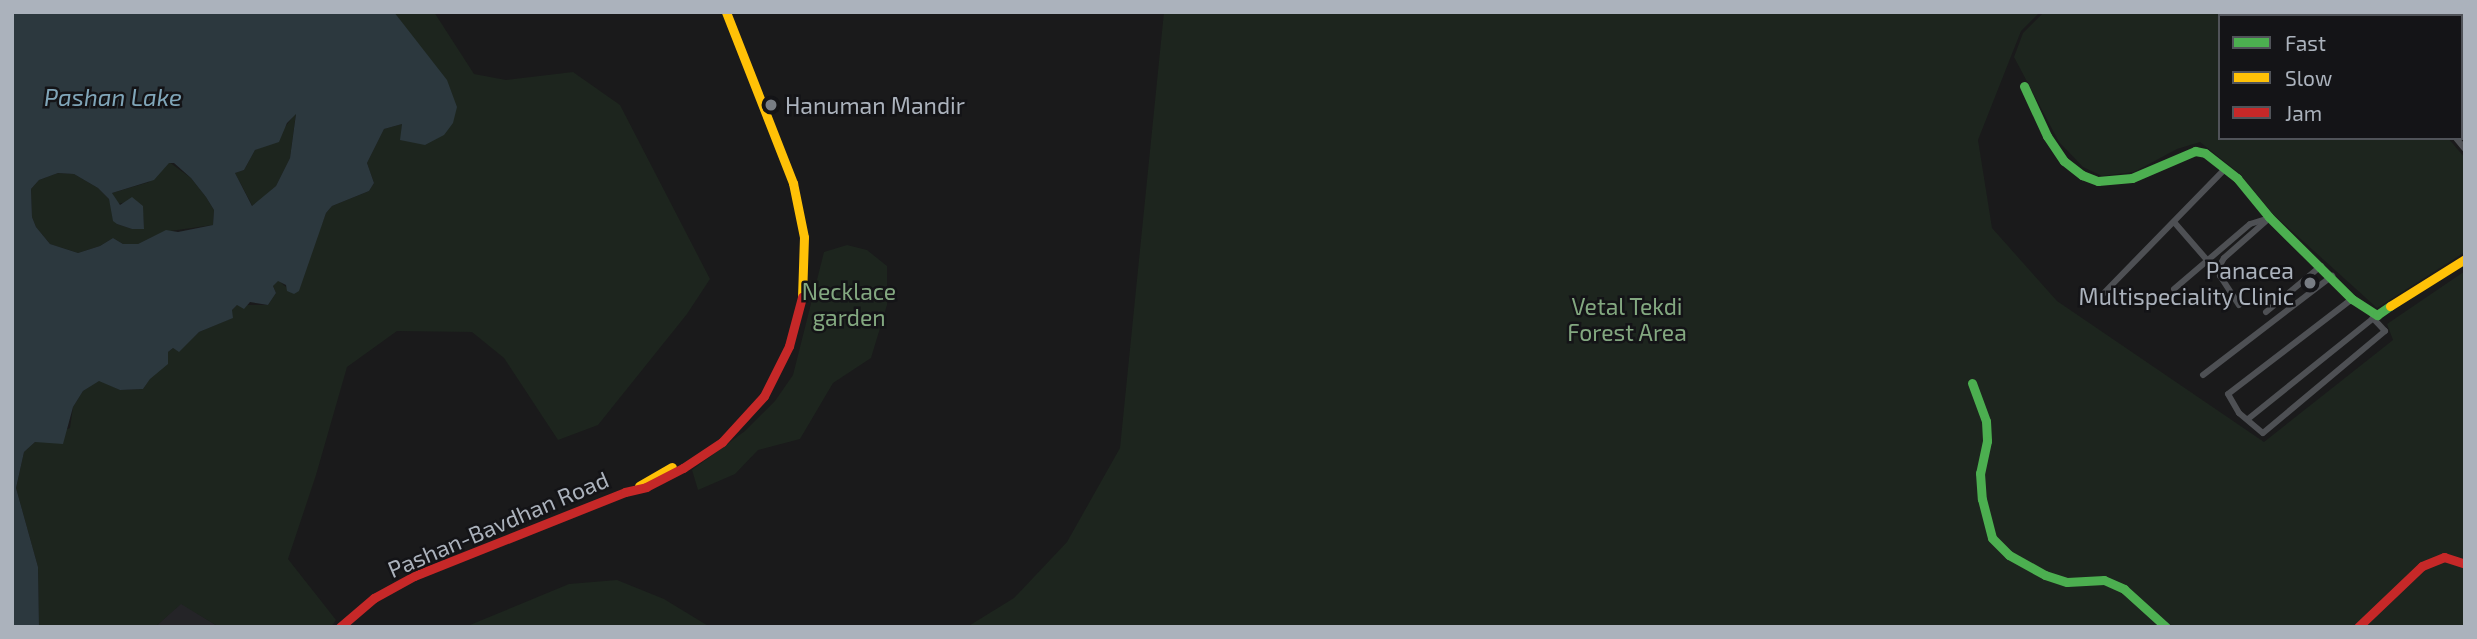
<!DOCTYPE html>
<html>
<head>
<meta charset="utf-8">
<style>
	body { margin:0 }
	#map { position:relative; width:2477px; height:639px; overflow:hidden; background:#1a1a1b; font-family:"Exo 2",sans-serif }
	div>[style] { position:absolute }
	.built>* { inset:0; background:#242427 }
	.green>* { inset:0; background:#1d251e }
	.water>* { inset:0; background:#2c383e }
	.street>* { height:6px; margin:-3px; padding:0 3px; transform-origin:3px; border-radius:3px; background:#4e5054 }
	.fast>* { height:9px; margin:-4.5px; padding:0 4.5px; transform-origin:4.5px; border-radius:4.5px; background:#4caf50 }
	.slow>* { height:9px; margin:-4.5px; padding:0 4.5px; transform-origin:4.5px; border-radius:4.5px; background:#ffc107 }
	.jam>* { height:9px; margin:-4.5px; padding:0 4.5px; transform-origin:4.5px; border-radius:4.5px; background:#c62828 }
	.dots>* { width:19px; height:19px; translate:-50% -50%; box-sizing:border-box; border:4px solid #141417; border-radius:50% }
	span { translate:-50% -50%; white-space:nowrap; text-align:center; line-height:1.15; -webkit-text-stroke:5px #141417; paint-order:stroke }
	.poi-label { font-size:23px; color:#abb2bc }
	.left { translate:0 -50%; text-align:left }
	.right { translate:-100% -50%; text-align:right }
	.park-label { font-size:23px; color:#83a880 }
	.street-label { font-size:23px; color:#abb2bc }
	.water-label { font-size:24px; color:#80a6b9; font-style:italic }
	.frame { position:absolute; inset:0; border:14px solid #abb2bc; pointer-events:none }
	.legend { position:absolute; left:2218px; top:14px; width:245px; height:126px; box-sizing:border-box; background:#141417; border:2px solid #505359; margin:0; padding:9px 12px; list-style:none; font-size:21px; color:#abb2bc }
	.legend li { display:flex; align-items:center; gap:14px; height:35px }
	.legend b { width:35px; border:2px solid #505359 }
</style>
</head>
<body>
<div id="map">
	<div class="built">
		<div style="clip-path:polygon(181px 603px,219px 627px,155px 627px)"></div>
	</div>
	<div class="green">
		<div style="clip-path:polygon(394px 12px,434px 12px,474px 74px,506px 80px,573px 72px,620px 105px,710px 279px,687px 314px,598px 425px,558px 440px,504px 358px,472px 332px,397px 331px,347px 367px,316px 475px,288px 559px,336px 620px,331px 627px,219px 627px,181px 604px,155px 627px,39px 627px,38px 567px,16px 488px,24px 452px,35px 442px,70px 428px,73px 407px,83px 391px,99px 380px,120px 390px,143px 389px,168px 352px,173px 348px,179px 351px,199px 332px,232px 318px,232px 310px,237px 305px,268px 305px,276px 293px,273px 286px,278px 280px,294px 294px,326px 213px,332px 206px,369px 191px,374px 183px,367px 163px,384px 129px,402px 124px,401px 140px,416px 42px)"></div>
		<div style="clip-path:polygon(1164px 12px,2040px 12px,2021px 31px,1978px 140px,1992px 228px,2057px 301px,2264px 442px,2393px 340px,2387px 324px,2465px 271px,2465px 627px,967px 627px,1014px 598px,1067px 542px,1120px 448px)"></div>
		<div style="clip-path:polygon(2044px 12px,2342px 12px,2345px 16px,2220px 16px,2220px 138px,2448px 138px,2465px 158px,2465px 252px,2377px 308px,2273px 214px,2240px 174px,2200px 142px,2177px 149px,2134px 172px,2102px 176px,2083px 167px,2059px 142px,2014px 57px,2023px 33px)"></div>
		<div style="clip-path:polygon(2431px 12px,2465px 12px,2465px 141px,2461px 137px,2461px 16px,2427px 16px)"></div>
		<div style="clip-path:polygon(296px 113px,290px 158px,276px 186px,253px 207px,235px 173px,244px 170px,255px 150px,273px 142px)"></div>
		<div style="clip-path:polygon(169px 162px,191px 178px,206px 197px,214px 210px,213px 225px,163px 232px,138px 244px,123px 244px,113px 238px,100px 246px,78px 253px,50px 244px,36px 227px,32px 217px,31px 189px,39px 180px,58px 173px,74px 174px,98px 188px,109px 199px,117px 224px,132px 229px,144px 229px,143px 214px,127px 202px,117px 204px,112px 193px,149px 182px)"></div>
		<div style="clip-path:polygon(847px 245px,867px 250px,887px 266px,887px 305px,871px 358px,833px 383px,800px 439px,758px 450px,735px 474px,698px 490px,692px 470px,745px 431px,775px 401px,793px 375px,824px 252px)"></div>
		<div style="clip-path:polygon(617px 580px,664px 599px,710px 627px,465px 627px,569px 584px)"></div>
	</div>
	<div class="water">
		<div style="clip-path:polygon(evenodd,12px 12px,394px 12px,447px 80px,457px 107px,453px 123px,444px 135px,425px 145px,400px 140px,402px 124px,384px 129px,367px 163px,374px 183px,369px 191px,332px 206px,326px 213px,299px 291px,294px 294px,287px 291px,286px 285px,278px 281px,273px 286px,276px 293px,268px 305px,250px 302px,244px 309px,237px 305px,232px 310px,233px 318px,199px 332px,179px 352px,173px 348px,168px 352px,168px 364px,150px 379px,143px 389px,120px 390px,99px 381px,83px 391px,73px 407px,63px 444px,35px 442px,24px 452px,16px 488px,38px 567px,39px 627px,12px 627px,12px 12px,296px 114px,290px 158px,276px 186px,252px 206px,235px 173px,244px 170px,255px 150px,279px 142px,287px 123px,296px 114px,12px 12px,169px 163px,174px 163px,191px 178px,206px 197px,214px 210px,213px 225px,178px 232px,166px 230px,138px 244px,123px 244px,113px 238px,100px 246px,78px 253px,50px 244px,36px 227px,32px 217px,31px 189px,39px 180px,58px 173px,74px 174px,98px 188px,109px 199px,113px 221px,117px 224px,132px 229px,144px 229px,143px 206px,132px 197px,120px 205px,112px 193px,154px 180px,169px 163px)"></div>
	</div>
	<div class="street">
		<div style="left:2354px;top:12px;width:5px;rotate:53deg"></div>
		<div style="left:2456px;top:138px;width:14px;rotate:51deg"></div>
		<div style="left:2174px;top:222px;width:50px;rotate:49deg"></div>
		<div style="left:2174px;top:289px;width:100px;rotate:-40.5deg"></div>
		<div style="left:2250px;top:224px;width:21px;rotate:-17deg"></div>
		<div style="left:2100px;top:297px;width:179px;rotate:-45.7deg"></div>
		<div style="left:2352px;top:299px;width:156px;rotate:142.5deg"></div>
		<div style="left:2228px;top:394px;width:22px;rotate:60deg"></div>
		<div style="left:2239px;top:413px;width:31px;rotate:40deg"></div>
		<div style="left:2263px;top:433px;width:159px;rotate:-39.9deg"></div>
		<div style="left:2385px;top:331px;width:18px;rotate:-133deg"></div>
		<div style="left:2239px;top:305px;width:35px;rotate:-123deg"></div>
		<div style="left:2220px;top:276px;width:11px;rotate:-90deg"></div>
		<div style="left:2220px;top:265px;width:8px;rotate:-60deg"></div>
		<div style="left:2224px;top:258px;width:56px;rotate:-41.4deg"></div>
		<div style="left:2266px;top:312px;width:72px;rotate:-39.9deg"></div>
		<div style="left:2203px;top:375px;width:163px;rotate:-37.5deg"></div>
		<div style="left:2248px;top:419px;width:164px;rotate:-38.8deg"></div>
	</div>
	<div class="fast">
		<div style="left:2024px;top:86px;width:55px;rotate:65.3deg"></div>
		<div style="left:2047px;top:136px;width:30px;rotate:56deg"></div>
		<div style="left:2064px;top:161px;width:23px;rotate:38deg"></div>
		<div style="left:2082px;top:175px;width:17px;rotate:21deg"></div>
		<div style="left:2098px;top:181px;width:34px;rotate:-5deg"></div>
		<div style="left:2132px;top:178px;width:69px;rotate:-23.2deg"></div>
		<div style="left:2195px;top:151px;width:10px;rotate:11deg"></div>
		<div style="left:2205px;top:153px;width:41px;rotate:38deg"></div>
		<div style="left:2237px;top:178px;width:50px;rotate:50.6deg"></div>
		<div style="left:2269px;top:217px;width:117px;rotate:44.7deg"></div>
		<div style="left:2352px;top:299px;width:30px;rotate:33deg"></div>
		<div style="left:2377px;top:315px;width:16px;rotate:-35deg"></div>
		<div style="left:1972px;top:383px;width:40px;rotate:69.8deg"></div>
		<div style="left:1986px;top:421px;width:20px;rotate:87deg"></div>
		<div style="left:1987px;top:441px;width:33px;rotate:102deg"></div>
		<div style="left:1980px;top:473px;width:26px;rotate:86deg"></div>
		<div style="left:1982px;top:499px;width:40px;rotate:75.6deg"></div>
		<div style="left:1992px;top:538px;width:24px;rotate:45deg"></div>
		<div style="left:2009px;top:555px;width:41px;rotate:29.1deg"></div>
		<div style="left:2045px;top:575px;width:23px;rotate:18deg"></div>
		<div style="left:2067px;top:582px;width:37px;rotate:-3deg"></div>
		<div style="left:2104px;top:580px;width:22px;rotate:24deg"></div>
		<div style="left:2124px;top:589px;width:57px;rotate:42.1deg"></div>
	</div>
	<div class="slow">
		<div style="left:726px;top:12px;width:184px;rotate:68.6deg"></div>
		<div style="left:793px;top:183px;width:55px;rotate:78.5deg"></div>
		<div style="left:804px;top:237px;width:60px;rotate:91.9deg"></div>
		<div style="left:2390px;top:306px;width:89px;rotate:-32.1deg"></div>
		<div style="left:639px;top:486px;width:38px;rotate:-30deg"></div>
	</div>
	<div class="jam">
		<div style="left:340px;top:627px;width:45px;rotate:-40.5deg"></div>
		<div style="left:374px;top:598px;width:46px;rotate:-28.8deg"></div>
		<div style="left:414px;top:576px;width:227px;rotate:-21.7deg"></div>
		<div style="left:625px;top:492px;width:22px;rotate:-13deg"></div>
		<div style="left:646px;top:487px;width:42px;rotate:-27.2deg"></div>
		<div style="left:683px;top:468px;width:47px;rotate:-33.7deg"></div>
		<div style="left:722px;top:442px;width:62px;rotate:-47.6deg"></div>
		<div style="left:764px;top:396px;width:56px;rotate:-63.4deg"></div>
		<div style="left:789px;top:346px;width:51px;rotate:-75.1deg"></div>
		<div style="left:2358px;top:627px;width:88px;rotate:-43.6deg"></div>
		<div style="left:2422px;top:566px;width:24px;rotate:-22deg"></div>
		<div style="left:2444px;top:557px;width:22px;rotate:18deg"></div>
	</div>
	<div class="dots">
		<div style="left:771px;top:105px;background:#787d84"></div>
		<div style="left:2310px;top:283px;background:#787d84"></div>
	</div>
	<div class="poi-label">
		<span class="left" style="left:785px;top:105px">Hanuman Mandir</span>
		<span class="right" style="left:2294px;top:283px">Panacea<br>Multispeciality Clinic</span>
	</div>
	<div class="park-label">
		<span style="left:849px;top:304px">Necklace<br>garden</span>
		<span style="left:1627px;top:319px">Vetal Tekdi<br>Forest Area</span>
	</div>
	<div class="street-label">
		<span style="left:498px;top:524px;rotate:-23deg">Pashan-Bavdhan Road</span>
	</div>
	<div class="water-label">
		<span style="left:113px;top:97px">Pashan Lake</span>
	</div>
	<div class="frame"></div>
	<ul class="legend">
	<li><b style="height:9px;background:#4caf50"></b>Fast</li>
	<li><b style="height:9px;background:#ffc107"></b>Slow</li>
	<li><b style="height:9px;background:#c62828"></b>Jam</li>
	</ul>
</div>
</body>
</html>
